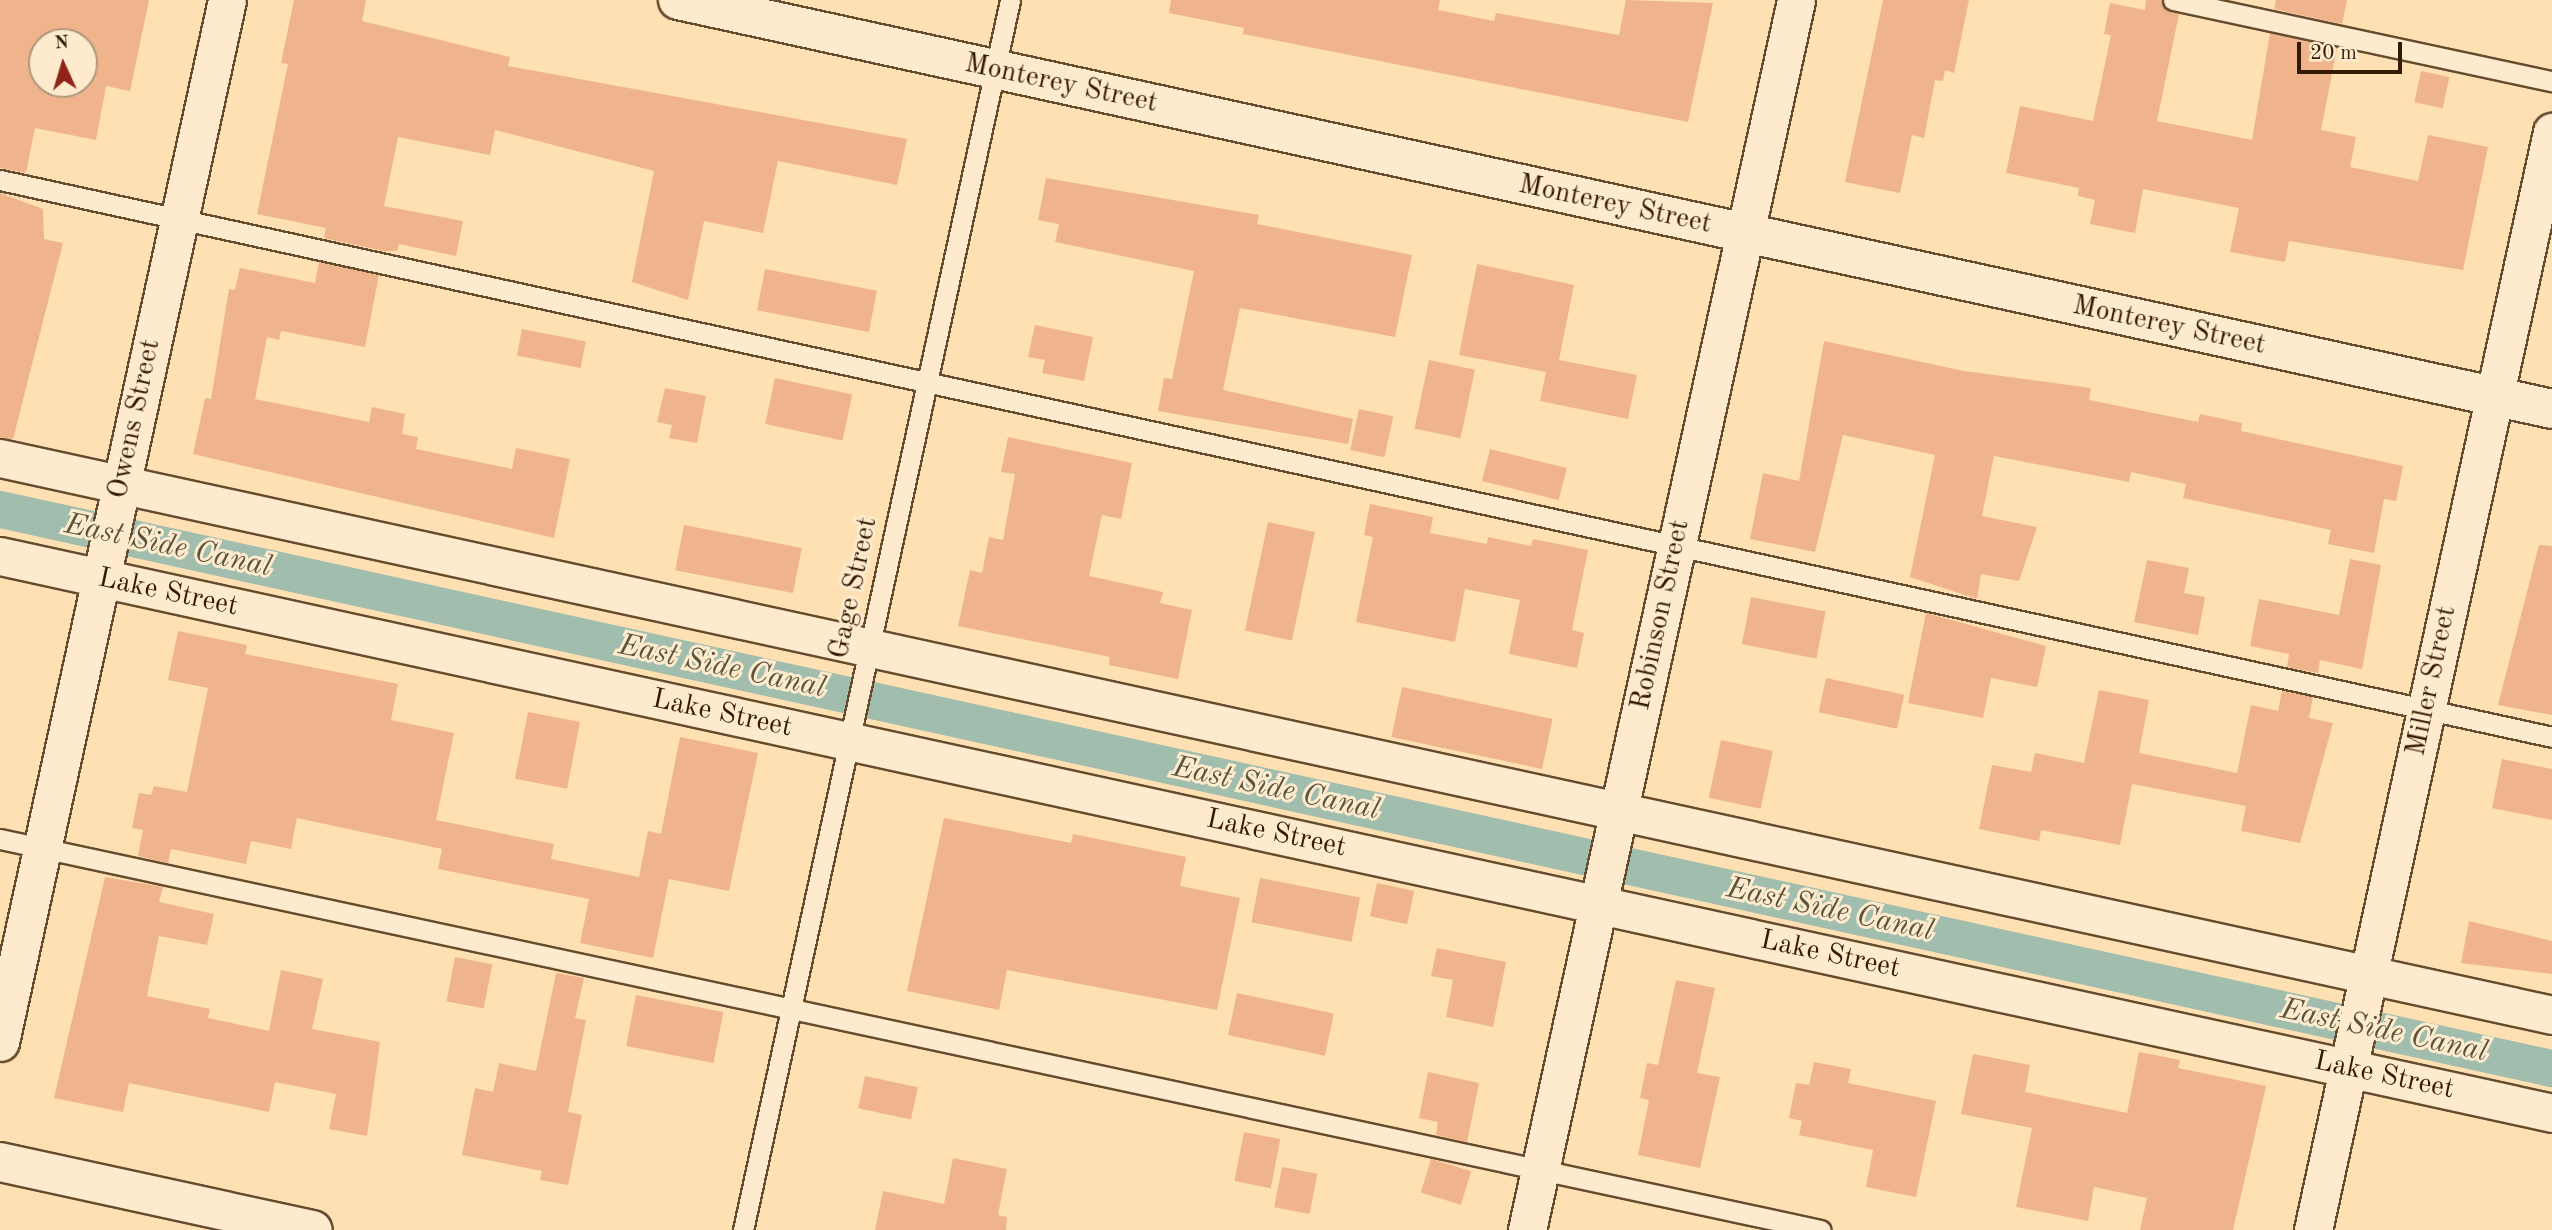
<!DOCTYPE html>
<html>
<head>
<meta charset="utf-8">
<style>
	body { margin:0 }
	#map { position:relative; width:2552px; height:1230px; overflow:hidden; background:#fee0b3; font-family:"Old Standard TT",serif }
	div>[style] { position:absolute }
	.canal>* { height:37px; margin:-18.5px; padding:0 18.5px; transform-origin:18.5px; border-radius:18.5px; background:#a0bdae }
	.building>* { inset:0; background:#efb48b; transform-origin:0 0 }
	.roads { filter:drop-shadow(2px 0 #664c2e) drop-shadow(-2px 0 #664c2e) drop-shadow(0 2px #664c2e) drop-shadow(0 -2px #664c2e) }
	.service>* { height:19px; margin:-9.5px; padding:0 9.5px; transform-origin:9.5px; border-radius:9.5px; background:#feebce }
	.minor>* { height:37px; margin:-18.5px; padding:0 18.5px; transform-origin:18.5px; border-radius:18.5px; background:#feebce }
	.tertiary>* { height:38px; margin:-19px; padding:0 19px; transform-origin:19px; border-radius:19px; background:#feebce }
	.secondary>* { height:38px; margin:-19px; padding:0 19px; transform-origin:19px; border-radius:19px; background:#feebce }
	span { translate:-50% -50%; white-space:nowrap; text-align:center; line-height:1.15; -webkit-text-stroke:6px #feebce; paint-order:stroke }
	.street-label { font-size:28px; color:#331b01 }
	.water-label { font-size:30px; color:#59543e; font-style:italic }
	.north { position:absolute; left:28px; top:28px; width:70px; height:70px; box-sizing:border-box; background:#feebce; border:2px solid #ad987c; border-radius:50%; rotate:356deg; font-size:19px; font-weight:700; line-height:28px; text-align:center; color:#331b01 }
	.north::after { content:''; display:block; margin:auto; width:24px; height:32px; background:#8f2418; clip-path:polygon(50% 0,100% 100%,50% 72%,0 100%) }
	.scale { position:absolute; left:2297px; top:42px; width:105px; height:32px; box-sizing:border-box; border:4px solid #331b01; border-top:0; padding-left:9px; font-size:21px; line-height:24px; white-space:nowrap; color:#331b01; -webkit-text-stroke:5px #feebce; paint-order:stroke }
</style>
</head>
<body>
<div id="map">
	<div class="canal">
		<div style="left:0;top:509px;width:2613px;rotate:12.36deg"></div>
	</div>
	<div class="building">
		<div style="clip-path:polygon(evenodd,0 0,149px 0,130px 91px,106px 86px,96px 140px,35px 128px,26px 173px,0 168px,0 0,42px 42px,84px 42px,84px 84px,42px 84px,42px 42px)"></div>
		<div style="clip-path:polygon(294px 0,366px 0,362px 21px,510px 57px,508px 66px,907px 139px,897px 185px,778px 161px,763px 233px,704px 221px,688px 300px,632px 282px,654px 171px,495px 130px,490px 155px,398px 137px,384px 206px,463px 221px,456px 256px,399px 244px,397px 251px,384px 251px,324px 238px,326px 228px,257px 214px,288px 64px,281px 63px)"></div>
		<div style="clip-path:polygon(1171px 0,1440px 0,1438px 10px,1494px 21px,1496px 13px,1619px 35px,1626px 0,1713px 3px,1688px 122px,1243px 34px,1244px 28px,1169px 13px)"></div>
		<div style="clip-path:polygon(1883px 0,1969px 0,1954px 73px,1945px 70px,1943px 81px,1935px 80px,1924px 138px,1912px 135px,1900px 193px,1845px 182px)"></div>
		<div style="clip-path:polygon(2146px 0,2161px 0,2165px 9px,2179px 14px,2157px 121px,2252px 140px,2270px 33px,2337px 48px,2321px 130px,2356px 137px,2350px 167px,2418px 181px,2428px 135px,2488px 147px,2463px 270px,2289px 241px,2285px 262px,2230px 252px,2239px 208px,2143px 189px,2135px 233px,2090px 224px,2095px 200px,2078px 196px,2079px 188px,2006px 173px,2020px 106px,2093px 121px,2111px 35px,2104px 34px,2110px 3px,2145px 10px)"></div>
		<div style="clip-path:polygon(2276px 0,2347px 0,2342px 24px,2274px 9px)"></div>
		<div style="left:2421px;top:71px;width:29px;height:32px;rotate:12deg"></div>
		<div style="clip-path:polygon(1046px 178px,1259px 215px,1257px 224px,1412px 255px,1395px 337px,1240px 308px,1223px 390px,1353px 419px,1348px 444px,1158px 411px,1164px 378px,1172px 379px,1194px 271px,1055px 242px,1059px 224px,1038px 220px)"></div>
		<div style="clip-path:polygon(0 193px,43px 209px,44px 239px,63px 243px,13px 439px,0 438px)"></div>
		<div style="clip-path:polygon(319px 262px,379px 275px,365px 347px,281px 331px,279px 340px,267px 337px,255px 399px,369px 422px,372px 407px,405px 414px,402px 434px,418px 437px,416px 449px,512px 469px,516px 448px,570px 459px,554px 538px,193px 454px,205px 398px,211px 399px,229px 289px,235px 290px,240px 268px,315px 283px)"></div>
		<div style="clip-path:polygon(1477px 264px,1574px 285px,1559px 360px,1637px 375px,1628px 419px,1540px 401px,1546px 372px,1459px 355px)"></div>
		<div style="left:765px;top:269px;width:114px;height:42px;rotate:11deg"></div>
		<div style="clip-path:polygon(1035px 325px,1093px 337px,1084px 381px,1042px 373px,1045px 360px,1028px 357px)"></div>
		<div style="left:522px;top:329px;width:65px;height:27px;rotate:11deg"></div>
		<div style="clip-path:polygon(1824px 341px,1964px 371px,2091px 388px,2089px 400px,2198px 422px,2200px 414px,2242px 423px,2241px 431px,2403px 466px,2396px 501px,2384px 499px,2374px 553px,2328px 544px,2331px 530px,2183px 498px,2186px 484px,2131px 472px,2129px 482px,1994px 456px,1982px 516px,2037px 527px,2019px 581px,1981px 574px,1977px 599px,1910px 577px,1935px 455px,1843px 435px,1815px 552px,1750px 539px,1763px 473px,1799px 481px)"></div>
		<div style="left:1429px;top:360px;width:47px;height:70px;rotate:12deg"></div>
		<div style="left:775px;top:378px;width:79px;height:47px;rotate:12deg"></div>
		<div style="clip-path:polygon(665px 388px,706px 396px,697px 443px,669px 438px,672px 425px,657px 422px)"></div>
		<div style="left:1359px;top:409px;width:35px;height:42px;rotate:12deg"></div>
		<div style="clip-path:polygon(1008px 437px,1132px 463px,1121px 519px,1102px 515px,1089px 576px,1163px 592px,1160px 603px,1192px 610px,1178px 679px,1109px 665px,1110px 657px,958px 626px,970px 570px,982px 573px,989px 537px,1003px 540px,1015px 474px,1001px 472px)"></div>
		<div style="left:1490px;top:449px;width:79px;height:33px;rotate:14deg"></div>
		<div style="clip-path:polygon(1370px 504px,1433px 517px,1430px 533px,1487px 544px,1488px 537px,1531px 546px,1533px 539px,1588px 550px,1572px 630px,1584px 633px,1577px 668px,1509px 654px,1520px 600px,1465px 589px,1455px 642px,1356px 622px,1373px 537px,1364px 535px)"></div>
		<div style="left:1268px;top:522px;width:48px;height:111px;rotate:12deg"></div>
		<div style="left:684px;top:525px;width:120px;height:46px;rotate:11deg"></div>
		<div style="clip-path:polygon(2539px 545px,2552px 546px,2552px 715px,2498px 705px)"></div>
		<div style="clip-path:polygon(2350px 559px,2381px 565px,2362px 669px,2320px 660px,2318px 673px,2287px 667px,2289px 654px,2250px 646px,2259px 599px,2339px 615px)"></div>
		<div style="clip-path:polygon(2147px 560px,2189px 568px,2184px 593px,2205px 597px,2198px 635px,2134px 622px)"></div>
		<div style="left:1751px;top:597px;width:76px;height:48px;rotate:11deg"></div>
		<div style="clip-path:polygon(1926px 613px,2046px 646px,2037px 687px,1991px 678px,1983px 718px,1908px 703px)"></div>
		<div style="clip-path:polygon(178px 631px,247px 645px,245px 654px,398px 684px,391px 720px,454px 733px,436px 820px,554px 844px,551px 859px,639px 877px,648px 831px,661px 834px,680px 737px,758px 753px,729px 891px,669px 879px,653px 958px,580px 943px,589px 899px,438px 869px,442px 849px,297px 818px,291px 849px,251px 841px,246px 864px,171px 849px,168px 863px,138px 856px,143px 830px,132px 828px,139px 793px,151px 795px,154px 786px,187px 792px,208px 688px,168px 680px)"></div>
		<div style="left:1826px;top:678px;width:80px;height:35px;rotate:12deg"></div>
		<div style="left:1402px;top:687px;width:154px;height:51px;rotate:12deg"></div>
		<div style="clip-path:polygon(2099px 690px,2149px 700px,2139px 753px,2237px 773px,2251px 705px,2278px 711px,2282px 691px,2313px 697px,2309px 718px,2333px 723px,2300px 843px,2241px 831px,2246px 806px,2132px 784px,2120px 845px,2041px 830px,2039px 841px,1979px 829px,1992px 765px,2031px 772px,2035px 753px,2084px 763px)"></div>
		<div style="left:528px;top:712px;width:53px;height:68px;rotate:11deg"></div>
		<div style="left:1721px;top:740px;width:53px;height:59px;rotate:12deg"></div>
		<div style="clip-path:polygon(2502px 759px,2552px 769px,2552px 820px,2492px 808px)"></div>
		<div style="clip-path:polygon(944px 818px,1071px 843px,1073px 834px,1186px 857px,1180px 886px,1240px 898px,1217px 1010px,1007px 970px,999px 1010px,907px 991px)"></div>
		<div style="clip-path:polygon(105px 877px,163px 887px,159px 902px,214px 914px,207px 945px,159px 936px,147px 996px,210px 1009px,208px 1018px,269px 1031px,281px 970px,323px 979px,312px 1029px,380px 1042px,367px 1136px,329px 1129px,336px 1094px,275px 1082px,269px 1112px,129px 1083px,123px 1112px,54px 1098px)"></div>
		<div style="left:1260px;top:878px;width:102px;height:45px;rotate:11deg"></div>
		<div style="left:1377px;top:883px;width:38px;height:34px;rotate:12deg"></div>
		<div style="clip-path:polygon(2469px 921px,2552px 941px,2552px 974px,2461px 963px)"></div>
		<div style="clip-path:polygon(1437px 948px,1506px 962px,1493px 1027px,1446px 1017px,1453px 980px,1431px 976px)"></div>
		<div style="left:455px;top:957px;width:38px;height:45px;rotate:11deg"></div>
		<div style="clip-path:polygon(556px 973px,584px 978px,575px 1018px,586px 1020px,568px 1112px,582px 1115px,568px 1185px,540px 1180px,542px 1171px,462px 1155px,475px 1088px,493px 1092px,499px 1063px,536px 1071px)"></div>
		<div style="clip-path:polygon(1676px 980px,1715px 988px,1697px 1073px,1720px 1077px,1700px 1168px,1638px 1155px,1649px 1100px,1640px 1098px,1647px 1063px,1658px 1065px)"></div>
		<div style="left:1237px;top:993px;width:99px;height:43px;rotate:12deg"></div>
		<div style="left:636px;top:995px;width:89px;height:52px;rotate:11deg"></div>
		<div style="clip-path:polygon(2139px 1052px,2180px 1060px,2178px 1068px,2266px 1086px,2233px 1230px,2140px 1230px,2147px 1198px,2094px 1187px,2088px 1221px,2016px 1207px,2032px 1128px,1961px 1114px,1973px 1054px,2030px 1065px,2025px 1092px,2127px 1113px)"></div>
		<div style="clip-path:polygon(1814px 1062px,1851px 1069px,1848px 1083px,1936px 1101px,1916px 1197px,1866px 1187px,1873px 1150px,1799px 1135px,1802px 1121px,1789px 1118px,1796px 1083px,1809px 1085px)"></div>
		<div style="clip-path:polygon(1428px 1072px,1479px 1083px,1467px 1142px,1436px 1135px,1438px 1122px,1419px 1118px)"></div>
		<div style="left:865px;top:1076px;width:54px;height:33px;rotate:12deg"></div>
		<div style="left:1244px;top:1132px;width:37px;height:50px;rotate:11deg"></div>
		<div style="clip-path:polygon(953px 1158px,1007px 1169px,998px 1215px,1007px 1217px,1006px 1230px,875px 1230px,883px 1191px,944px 1204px)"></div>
		<div style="left:1431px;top:1159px;width:42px;height:35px;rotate:17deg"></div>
		<div style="left:1282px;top:1167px;width:36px;height:41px;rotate:11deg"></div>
	</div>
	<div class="roads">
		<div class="service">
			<div style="left:2173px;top:0;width:388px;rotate:12.1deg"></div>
			<div style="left:0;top:180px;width:2612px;rotate:12.31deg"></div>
			<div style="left:0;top:839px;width:1862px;rotate:12.12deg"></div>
			<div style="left:743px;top:1230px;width:1259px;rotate:-77.75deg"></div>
		</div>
		<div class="minor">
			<div style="left:0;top:458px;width:2612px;rotate:12.31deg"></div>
			<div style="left:0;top:556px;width:2612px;rotate:12.31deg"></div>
			<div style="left:0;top:1042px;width:1066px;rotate:-77.71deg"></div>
			<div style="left:1527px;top:1230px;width:1259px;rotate:-77.66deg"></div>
			<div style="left:2313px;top:1230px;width:1124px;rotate:-77.72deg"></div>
		</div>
		<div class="tertiary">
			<div style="left:0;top:1162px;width:320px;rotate:12.3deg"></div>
		</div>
		<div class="secondary">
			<div style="left:678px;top:0;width:1918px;rotate:12.31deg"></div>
		</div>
	</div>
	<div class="street-label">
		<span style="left:1061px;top:84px;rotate:12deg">Monterey Street</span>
		<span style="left:1615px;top:205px;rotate:12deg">Monterey Street</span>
		<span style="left:2169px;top:326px;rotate:12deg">Monterey Street</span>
		<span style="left:135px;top:419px;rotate:-78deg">Owens Street</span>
		<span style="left:854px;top:588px;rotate:-78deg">Gage Street</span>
		<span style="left:168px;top:593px;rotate:12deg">Lake Street</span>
		<span style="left:1661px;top:615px;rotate:-78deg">Robinson Street</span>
		<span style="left:2432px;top:681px;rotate:-78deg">Miller Street</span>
		<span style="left:722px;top:714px;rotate:12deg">Lake Street</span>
		<span style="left:1276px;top:834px;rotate:12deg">Lake Street</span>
		<span style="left:1830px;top:955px;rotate:12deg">Lake Street</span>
		<span style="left:2384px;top:1076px;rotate:12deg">Lake Street</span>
	</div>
	<div class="water-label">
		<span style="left:168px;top:546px;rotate:12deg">East Side Canal</span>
		<span style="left:722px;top:667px;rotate:12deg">East Side Canal</span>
		<span style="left:1276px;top:789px;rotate:12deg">East Side Canal</span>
		<span style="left:1830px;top:910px;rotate:12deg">East Side Canal</span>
		<span style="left:2384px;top:1031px;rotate:12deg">East Side Canal</span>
	</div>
	<div class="north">N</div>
	<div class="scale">20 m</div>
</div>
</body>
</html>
